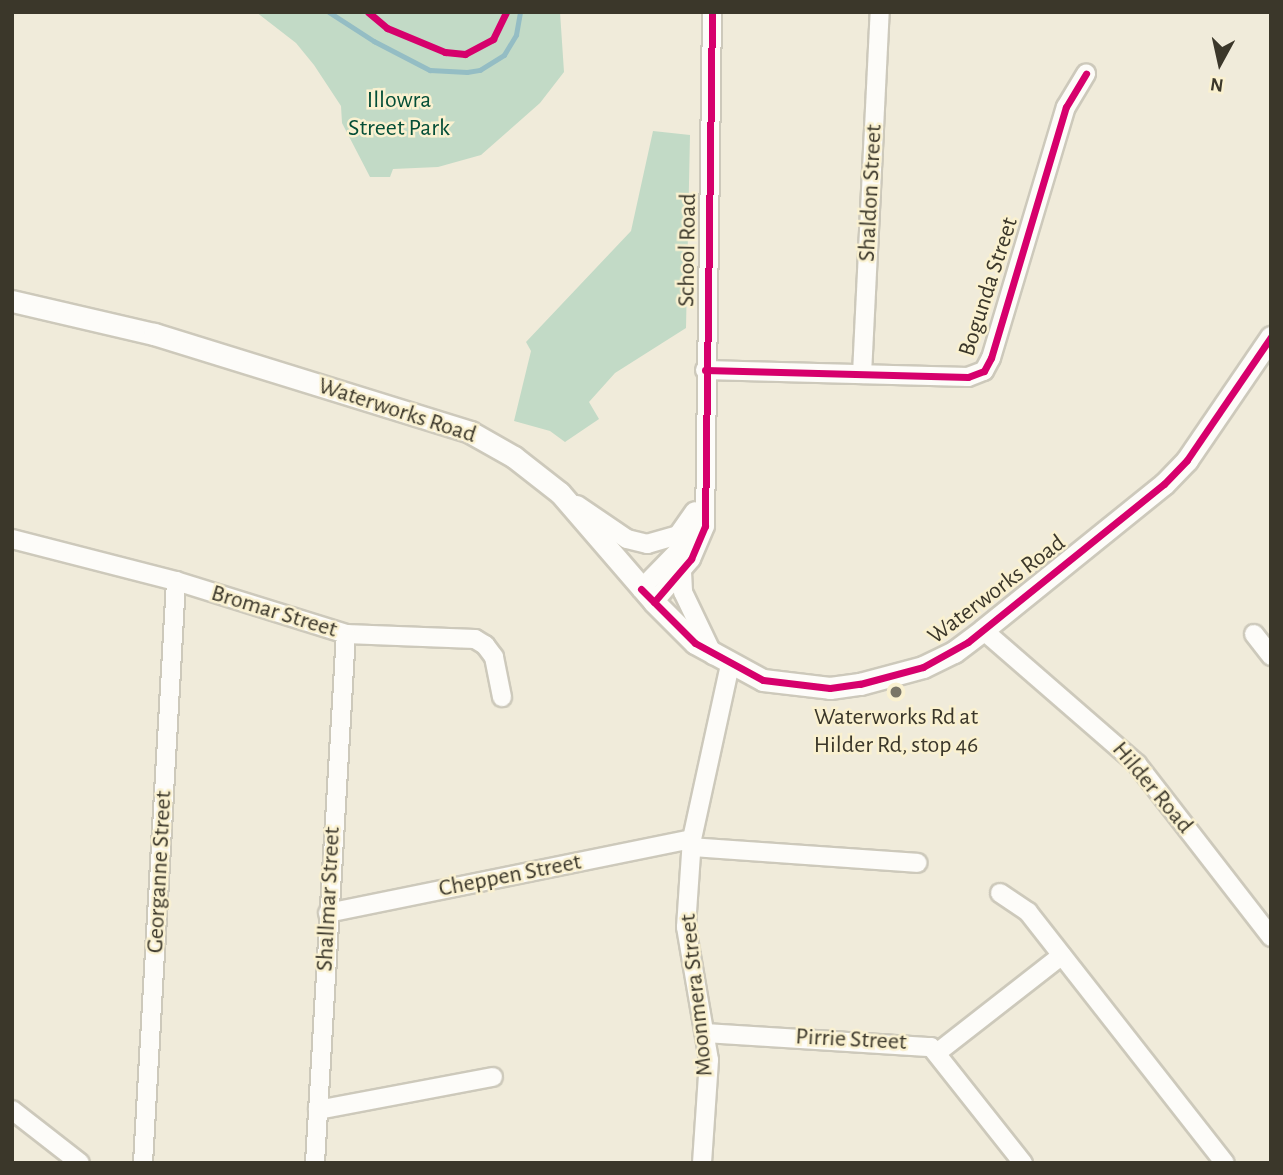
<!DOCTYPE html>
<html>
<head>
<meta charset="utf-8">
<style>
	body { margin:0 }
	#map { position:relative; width:1283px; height:1175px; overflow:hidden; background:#f0ebda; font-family:"Alegreya Sans",sans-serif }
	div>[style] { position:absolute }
	.green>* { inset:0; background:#c2dac6 }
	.stream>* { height:4.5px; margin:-2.25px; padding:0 2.25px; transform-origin:2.25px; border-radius:2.25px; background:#94bdc4 }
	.roads { filter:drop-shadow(2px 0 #cdc9bb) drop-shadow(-2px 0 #cdc9bb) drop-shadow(0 2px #cdc9bb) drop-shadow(0 -2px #cdc9bb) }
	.minor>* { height:18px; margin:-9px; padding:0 9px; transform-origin:9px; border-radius:9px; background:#fdfcf9 }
	.major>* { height:21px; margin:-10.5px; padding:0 10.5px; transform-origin:10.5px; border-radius:10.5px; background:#fdfcf9 }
	.cycleway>* { height:7px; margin:-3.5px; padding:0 3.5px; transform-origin:3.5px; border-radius:3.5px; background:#d6006c }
	.dots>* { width:19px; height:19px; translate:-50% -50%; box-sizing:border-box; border:4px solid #faf1d0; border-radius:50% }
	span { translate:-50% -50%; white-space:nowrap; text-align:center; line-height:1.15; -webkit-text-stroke:5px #faf1d0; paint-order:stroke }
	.park-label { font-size:24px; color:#044e37 }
	.street-label { font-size:24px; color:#3b372a }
	.poi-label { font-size:24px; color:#3b372a }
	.frame { position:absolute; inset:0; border:14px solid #3b372a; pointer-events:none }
	.north { position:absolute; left:1185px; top:28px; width:70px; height:70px; -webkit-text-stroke:5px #faf1d0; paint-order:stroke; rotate:188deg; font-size:19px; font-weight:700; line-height:28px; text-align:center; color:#3b372a }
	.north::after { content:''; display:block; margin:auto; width:24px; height:32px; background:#3b372a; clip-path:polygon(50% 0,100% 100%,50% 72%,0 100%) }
</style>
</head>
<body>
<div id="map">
	<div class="green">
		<div style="clip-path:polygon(256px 12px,560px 12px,564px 72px,540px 103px,481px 155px,438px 167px,393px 169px,390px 177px,370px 177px,342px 123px,341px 106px,314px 65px,296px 43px)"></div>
		<div style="clip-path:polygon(653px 131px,690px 135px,686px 328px,615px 373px,589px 402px,599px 419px,565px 442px,550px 431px,514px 421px,531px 351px,526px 342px,631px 231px)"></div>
	</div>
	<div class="stream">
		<div style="left:329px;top:12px;width:54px;rotate:32.8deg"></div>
		<div style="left:374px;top:41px;width:63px;rotate:27.4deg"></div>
		<div style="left:430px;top:70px;width:37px;rotate:3deg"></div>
		<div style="left:467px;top:72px;width:13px;rotate:-9deg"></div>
		<div style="left:480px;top:70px;width:28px;rotate:-32deg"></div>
		<div style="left:504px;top:55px;width:23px;rotate:-59deg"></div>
		<div style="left:516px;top:35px;width:23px;rotate:-80deg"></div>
	</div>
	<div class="roads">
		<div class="minor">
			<div style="left:705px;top:370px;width:263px;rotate:1.5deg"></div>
			<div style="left:968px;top:377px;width:17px;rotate:-21deg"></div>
			<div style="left:984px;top:371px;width:15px;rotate:-62deg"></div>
			<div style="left:991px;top:358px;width:262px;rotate:-73.4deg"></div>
			<div style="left:1066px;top:107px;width:39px;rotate:-59deg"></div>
			<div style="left:862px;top:374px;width:362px;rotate:-87.2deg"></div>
			<div style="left:577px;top:505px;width:60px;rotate:34.2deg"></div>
			<div style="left:627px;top:539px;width:21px;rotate:14deg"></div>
			<div style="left:647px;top:544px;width:32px;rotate:-16deg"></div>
			<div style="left:678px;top:535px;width:29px;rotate:-55deg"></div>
			<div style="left:12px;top:539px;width:169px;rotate:14.4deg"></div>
			<div style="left:176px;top:581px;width:178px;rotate:17.3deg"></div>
			<div style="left:346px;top:634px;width:129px;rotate:2.2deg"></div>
			<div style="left:475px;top:639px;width:12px;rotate:31deg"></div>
			<div style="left:485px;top:645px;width:15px;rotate:53deg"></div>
			<div style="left:494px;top:657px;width:41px;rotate:78.7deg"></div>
			<div style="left:682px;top:572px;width:20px;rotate:87deg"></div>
			<div style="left:683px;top:592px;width:70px;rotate:64.5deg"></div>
			<div style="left:641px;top:589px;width:54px;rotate:-45.7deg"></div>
			<div style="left:679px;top:550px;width:28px;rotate:-64deg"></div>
			<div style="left:654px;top:602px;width:57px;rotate:-49.3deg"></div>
			<div style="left:691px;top:559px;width:36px;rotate:-67deg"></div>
			<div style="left:705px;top:526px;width:514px;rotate:-89.22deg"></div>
			<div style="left:983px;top:630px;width:204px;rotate:41deg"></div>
			<div style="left:1137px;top:764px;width:219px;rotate:52.2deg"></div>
			<div style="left:1254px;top:634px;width:28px;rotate:52deg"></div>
			<div style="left:691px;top:847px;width:227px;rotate:4deg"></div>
			<div style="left:1000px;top:893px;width:34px;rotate:34deg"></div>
			<div style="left:1028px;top:912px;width:319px;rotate:51.9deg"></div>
			<div style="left:328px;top:913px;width:371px;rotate:-11.5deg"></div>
			<div style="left:706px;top:1033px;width:225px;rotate:3.6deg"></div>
			<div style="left:931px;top:1047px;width:148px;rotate:51.6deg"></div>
			<div style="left:938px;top:1052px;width:157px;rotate:-38deg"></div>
			<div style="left:12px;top:1110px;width:86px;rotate:37.9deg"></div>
			<div style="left:318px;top:1110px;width:178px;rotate:-10.7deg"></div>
			<div style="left:143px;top:1163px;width:583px;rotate:-86.75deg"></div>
			<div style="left:315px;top:1163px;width:530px;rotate:-86.65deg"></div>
			<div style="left:702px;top:1163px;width:103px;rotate:-86.1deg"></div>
			<div style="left:709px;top:1060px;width:135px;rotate:-99.8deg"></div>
			<div style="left:686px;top:927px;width:88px;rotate:-86.1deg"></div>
			<div style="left:692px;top:839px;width:179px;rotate:-77.7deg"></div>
		</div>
		<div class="major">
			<div style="left:12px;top:301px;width:146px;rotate:13.1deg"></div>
			<div style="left:154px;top:334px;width:331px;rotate:17.2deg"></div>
			<div style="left:470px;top:432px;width:51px;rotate:29.6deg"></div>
			<div style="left:514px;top:457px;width:58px;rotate:38deg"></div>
			<div style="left:560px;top:493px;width:144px;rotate:49.2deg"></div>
			<div style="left:654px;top:602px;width:58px;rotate:45deg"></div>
			<div style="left:695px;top:643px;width:77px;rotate:28.6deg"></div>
			<div style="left:763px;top:680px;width:67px;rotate:6.8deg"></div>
			<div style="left:830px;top:688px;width:30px;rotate:-8deg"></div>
			<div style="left:860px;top:684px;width:65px;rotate:-15.1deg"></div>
			<div style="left:923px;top:667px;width:34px;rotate:-26deg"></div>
			<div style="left:954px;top:652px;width:36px;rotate:-37deg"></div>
			<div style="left:983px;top:630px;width:233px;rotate:-38.9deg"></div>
			<div style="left:1164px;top:484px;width:33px;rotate:-46deg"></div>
			<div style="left:1187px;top:460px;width:149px;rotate:-55.7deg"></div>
		</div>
	</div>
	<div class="cycleway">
		<div style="left:368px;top:12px;width:25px;rotate:40deg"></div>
		<div style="left:387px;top:28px;width:63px;rotate:22.5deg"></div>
		<div style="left:445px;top:52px;width:20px;rotate:6deg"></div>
		<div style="left:465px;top:54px;width:32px;rotate:-28deg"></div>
		<div style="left:493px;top:39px;width:30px;rotate:-64deg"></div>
		<div style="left:705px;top:370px;width:263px;rotate:1.5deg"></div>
		<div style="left:968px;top:377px;width:17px;rotate:-21deg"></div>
		<div style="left:984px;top:371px;width:15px;rotate:-62deg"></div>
		<div style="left:991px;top:358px;width:262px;rotate:-73.4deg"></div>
		<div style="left:1066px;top:107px;width:39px;rotate:-59deg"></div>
		<div style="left:641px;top:589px;width:76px;rotate:45deg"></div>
		<div style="left:695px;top:643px;width:77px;rotate:28.6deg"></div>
		<div style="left:763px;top:680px;width:67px;rotate:6.8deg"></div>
		<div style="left:830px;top:688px;width:30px;rotate:-8deg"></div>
		<div style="left:860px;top:684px;width:65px;rotate:-15.1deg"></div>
		<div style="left:923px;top:667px;width:51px;rotate:-29.1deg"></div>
		<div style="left:968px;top:642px;width:252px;rotate:-38.9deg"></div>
		<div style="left:1164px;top:484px;width:33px;rotate:-46deg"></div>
		<div style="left:1187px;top:460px;width:149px;rotate:-55.7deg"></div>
		<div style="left:654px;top:602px;width:57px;rotate:-49.3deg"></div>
		<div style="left:691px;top:559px;width:36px;rotate:-67deg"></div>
		<div style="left:705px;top:526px;width:514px;rotate:-89.22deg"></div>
	</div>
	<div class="dots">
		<div style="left:896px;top:692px;background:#7a7668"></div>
	</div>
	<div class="park-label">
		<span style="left:399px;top:115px">Illowra<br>Street Park</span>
	</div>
	<div class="street-label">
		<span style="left:871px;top:193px;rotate:-87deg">Shaldon Street</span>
		<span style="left:688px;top:250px;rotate:-89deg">School Road</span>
		<span style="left:989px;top:287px;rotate:-72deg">Bogunda Street</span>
		<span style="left:397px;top:411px;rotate:18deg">Waterworks Road</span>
		<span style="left:997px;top:590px;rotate:-37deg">Waterworks Road</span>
		<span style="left:274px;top:612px;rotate:17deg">Bromar Street</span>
		<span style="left:1152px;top:788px;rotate:50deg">Hilder Road</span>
		<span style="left:160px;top:872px;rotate:-87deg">Georganne Street</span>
		<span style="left:510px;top:876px;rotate:-11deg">Cheppen Street</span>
		<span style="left:329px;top:899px;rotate:-87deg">Shallmar Street</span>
		<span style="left:697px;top:995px;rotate:-96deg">Moonmera Street</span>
		<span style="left:851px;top:1040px;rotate:3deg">Pirrie Street</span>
	</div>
	<div class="poi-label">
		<span style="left:896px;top:732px">Waterworks Rd at<br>Hilder Rd, stop 46</span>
	</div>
	<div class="frame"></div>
	<div class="north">N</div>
</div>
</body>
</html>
